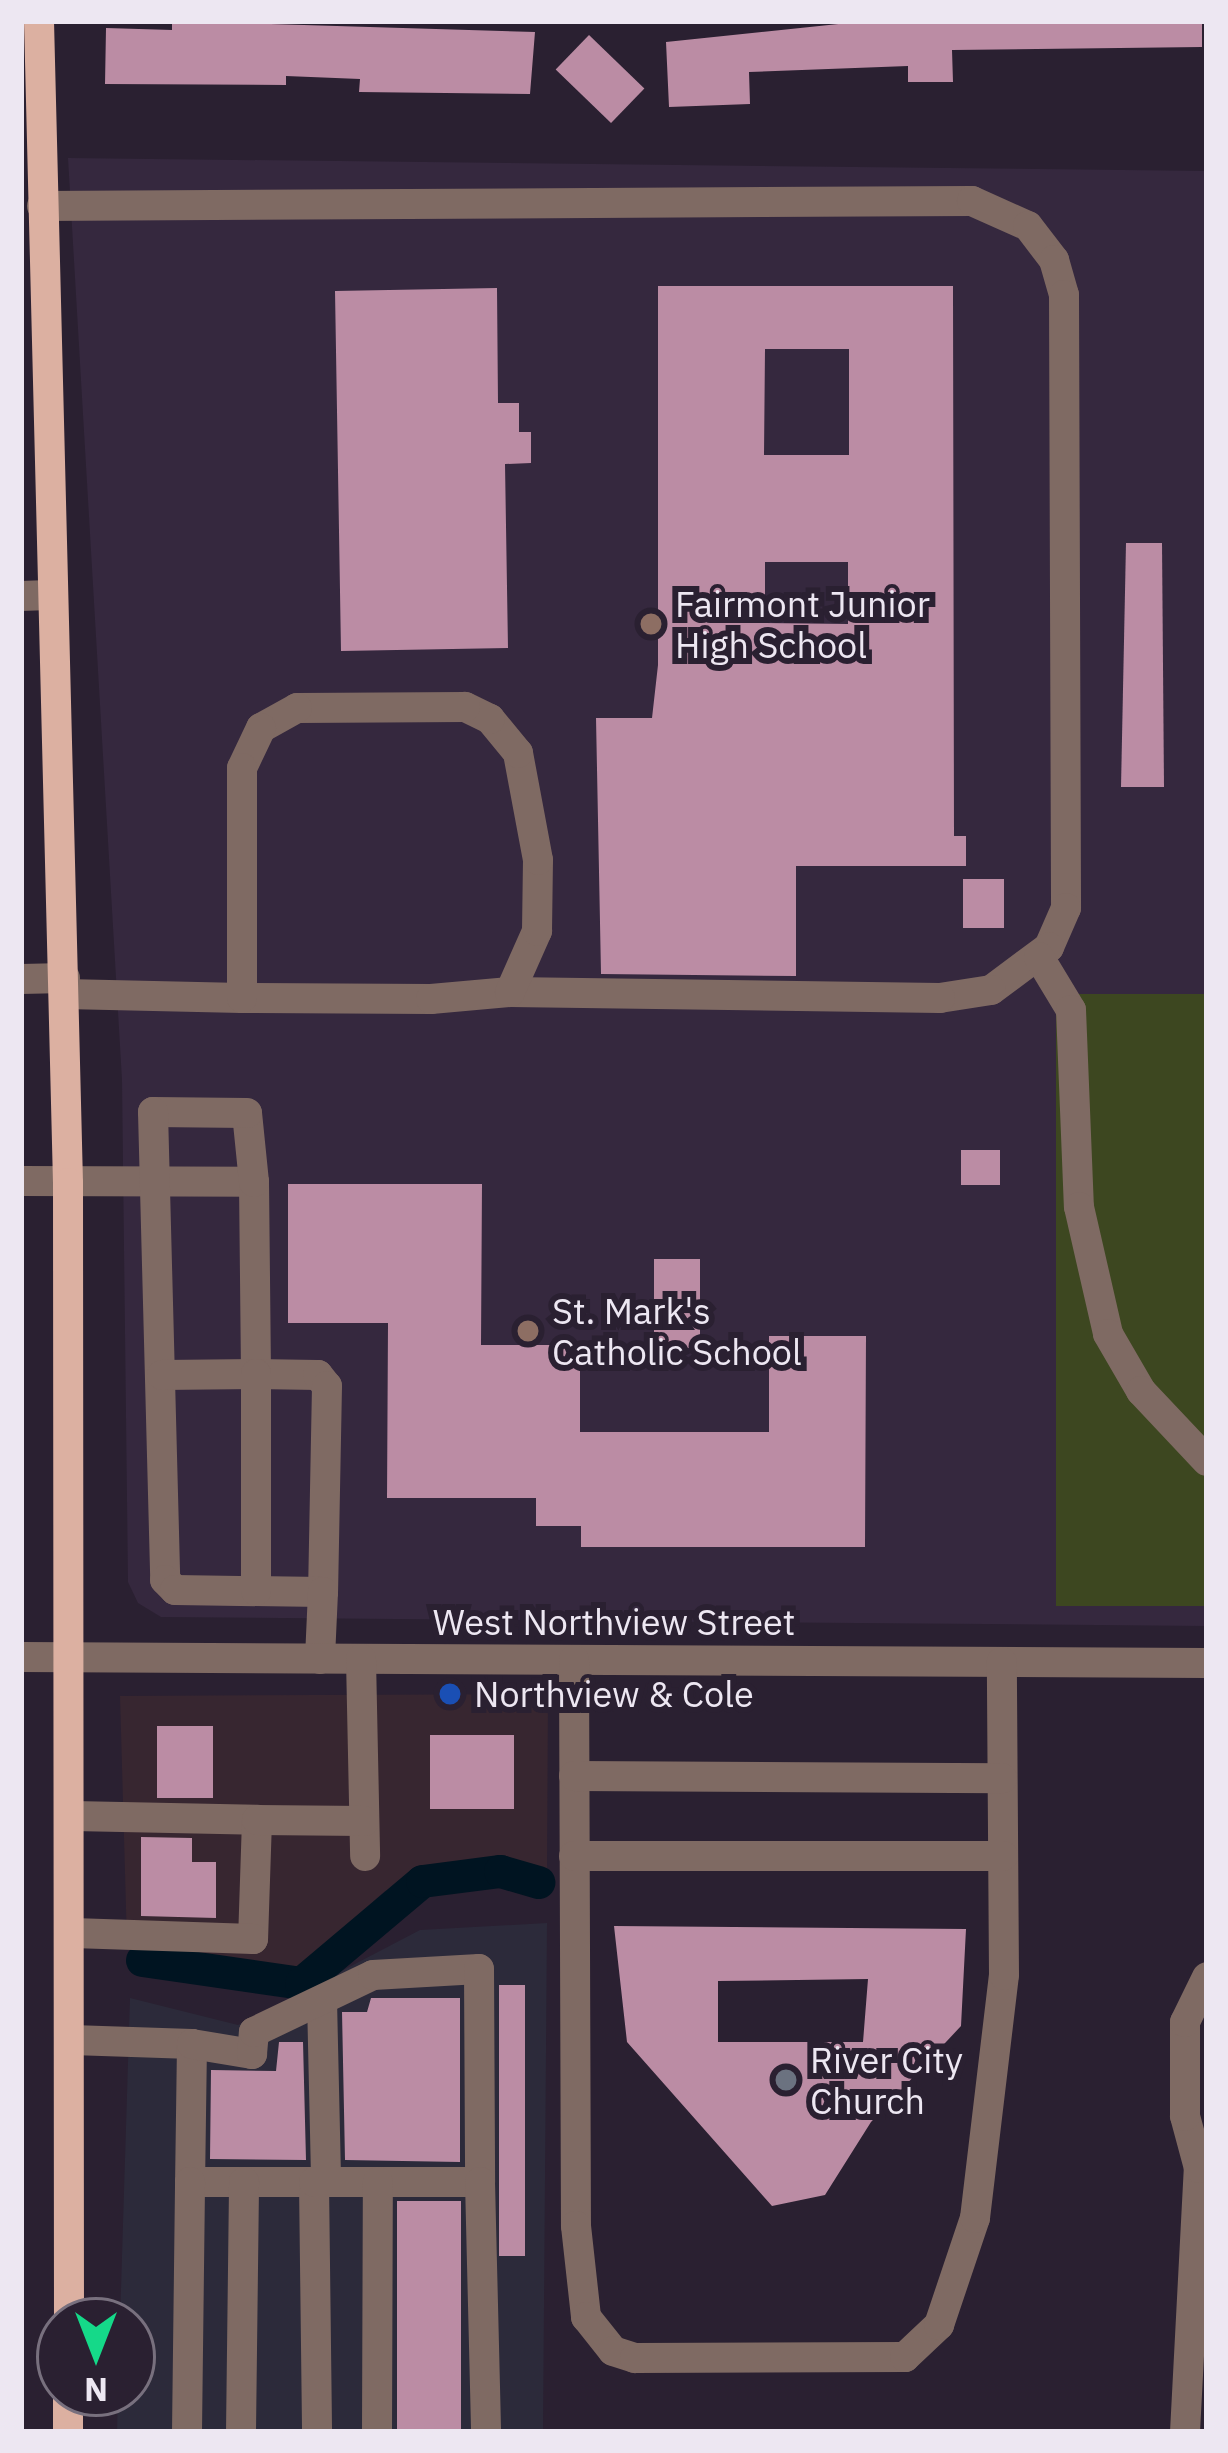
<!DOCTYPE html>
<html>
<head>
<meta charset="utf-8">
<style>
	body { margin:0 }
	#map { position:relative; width:1228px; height:2453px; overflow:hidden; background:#2a2031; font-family:"IBM Plex Sans",sans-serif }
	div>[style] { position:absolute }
	.commercial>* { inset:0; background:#372630 }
	.industrial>* { inset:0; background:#2c2a3a }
	.built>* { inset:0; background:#35283e }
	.green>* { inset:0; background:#3d4720; transform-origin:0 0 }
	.canal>* { height:33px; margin:-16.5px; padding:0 16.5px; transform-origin:16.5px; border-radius:16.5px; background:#001421 }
	.building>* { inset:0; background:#bb8ca4; transform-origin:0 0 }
	.minor>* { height:30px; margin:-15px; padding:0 15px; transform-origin:15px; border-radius:15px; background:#7f6a63 }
	.major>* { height:30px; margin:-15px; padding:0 15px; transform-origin:15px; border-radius:15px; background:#dcb0a1 }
	.dots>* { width:33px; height:33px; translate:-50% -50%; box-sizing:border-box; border:6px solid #2a2031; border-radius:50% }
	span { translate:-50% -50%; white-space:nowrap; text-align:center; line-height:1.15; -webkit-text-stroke:12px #2a2031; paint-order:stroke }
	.poi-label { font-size:36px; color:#ede7f2 }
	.left { translate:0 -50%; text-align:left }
	.street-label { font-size:36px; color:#ede7f2 }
	.frame { position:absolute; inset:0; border:24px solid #ede7f2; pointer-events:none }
	.north { position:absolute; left:36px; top:2297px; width:120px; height:120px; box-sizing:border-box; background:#2a2031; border:3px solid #78707e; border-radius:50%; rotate:180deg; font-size:33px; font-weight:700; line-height:48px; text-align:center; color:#ede7f2 }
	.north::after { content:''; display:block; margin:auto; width:42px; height:54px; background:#15d989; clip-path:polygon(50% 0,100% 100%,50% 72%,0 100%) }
</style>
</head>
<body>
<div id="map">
	<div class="commercial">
		<div style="clip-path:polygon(548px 1694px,547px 1872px,501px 1857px,385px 1891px,287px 1980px,127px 1943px,120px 1696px)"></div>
	</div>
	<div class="industrial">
		<div style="clip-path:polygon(547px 1923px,543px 2432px,117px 2432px,118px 2393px,132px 2393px,132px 2321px,120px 2321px,130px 1998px,238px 2025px,420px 1930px)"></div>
	</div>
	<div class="built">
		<div style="clip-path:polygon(68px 158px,1207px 171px,1207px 1626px,161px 1617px,138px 1603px,128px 1582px,122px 1080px)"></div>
	</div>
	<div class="green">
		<div style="left:1056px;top:994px;width:151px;height:612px"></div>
	</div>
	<div class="canal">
		<div style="left:142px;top:1960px;width:161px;rotate:8.2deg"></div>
		<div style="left:301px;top:1983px;width:158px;rotate:-40.1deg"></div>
		<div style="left:422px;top:1881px;width:79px;rotate:-7.3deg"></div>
		<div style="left:500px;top:1871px;width:40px;rotate:16deg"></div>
	</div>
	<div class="building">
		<div style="clip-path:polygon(172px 21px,535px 32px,530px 94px,359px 92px,360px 79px,286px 76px,286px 85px,105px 84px,106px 28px,172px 30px)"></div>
		<div style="clip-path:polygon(867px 21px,1202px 21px,1202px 47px,952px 50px,953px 82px,908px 82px,908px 66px,749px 72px,750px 104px,669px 107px,666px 42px)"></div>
		<div style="left:589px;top:35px;width:77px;height:48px;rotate:44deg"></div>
		<div style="clip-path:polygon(evenodd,658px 286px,953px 286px,954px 836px,966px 836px,966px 866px,796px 866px,796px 976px,601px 974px,596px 718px,652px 718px,658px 665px,658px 286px,765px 349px,849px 349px,849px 455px,764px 455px,765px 349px,658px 286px,765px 562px,848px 562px,848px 624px,765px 623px,765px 562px)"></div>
		<div style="clip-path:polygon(497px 288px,498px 403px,519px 403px,519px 432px,531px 432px,531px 463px,505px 464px,508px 648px,341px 651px,335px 291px)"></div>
		<div style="clip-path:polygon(1126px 543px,1162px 543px,1164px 787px,1121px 787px)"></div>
		<div style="left:963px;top:879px;width:41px;height:49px"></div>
		<div style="left:961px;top:1150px;width:39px;height:35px"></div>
		<div style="clip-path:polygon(288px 1184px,482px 1184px,481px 1345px,580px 1345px,580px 1432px,769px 1432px,769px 1336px,866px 1336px,865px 1547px,581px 1547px,581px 1526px,536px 1526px,536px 1498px,387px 1498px,388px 1323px,288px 1323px)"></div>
		<div style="left:654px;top:1259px;width:46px;height:89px"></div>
		<div style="left:157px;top:1726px;width:56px;height:72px"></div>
		<div style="left:430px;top:1735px;width:84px;height:74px"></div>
		<div style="clip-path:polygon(141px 1837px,192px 1838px,192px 1862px,216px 1862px,216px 1918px,141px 1916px)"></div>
		<div style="clip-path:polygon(evenodd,614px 1926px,966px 1929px,961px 2026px,871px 2122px,825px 2195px,772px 2206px,627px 2042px,614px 1926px,868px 1979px,863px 2042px,718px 2042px,718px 1981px,868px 1979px)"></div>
		<div style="left:499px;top:1985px;width:26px;height:271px"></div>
		<div style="clip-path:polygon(371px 1998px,460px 1998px,460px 2162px,345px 2160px,342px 2012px,367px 2012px)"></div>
		<div style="clip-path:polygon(279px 2042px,303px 2042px,306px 2160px,210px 2159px,211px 2070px,276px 2071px)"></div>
		<div style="left:397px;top:2201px;width:64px;height:231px"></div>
	</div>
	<div class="minor">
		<div style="left:42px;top:206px;width:930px;rotate:-0.31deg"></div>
		<div style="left:972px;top:201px;width:61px;rotate:24.1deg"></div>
		<div style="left:1028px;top:226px;width:43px;rotate:52.6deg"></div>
		<div style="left:1054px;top:260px;width:36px;rotate:74deg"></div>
		<div style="left:1064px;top:295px;width:613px;rotate:89.81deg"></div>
		<div style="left:1066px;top:908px;width:43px;rotate:113.6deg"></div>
		<div style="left:1049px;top:947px;width:72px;rotate:143.4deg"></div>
		<div style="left:991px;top:990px;width:52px;rotate:171.1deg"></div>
		<div style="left:940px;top:998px;width:430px;rotate:-179.2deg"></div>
		<div style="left:21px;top:596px;width:28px;rotate:-2deg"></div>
		<div style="left:1039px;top:957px;width:62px;rotate:58.9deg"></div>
		<div style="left:1071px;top:1010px;width:197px;rotate:87.7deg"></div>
		<div style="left:1079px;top:1207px;width:130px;rotate:77.1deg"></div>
		<div style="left:1108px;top:1334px;width:66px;rotate:59.9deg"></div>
		<div style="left:1141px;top:1391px;width:96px;rotate:46.7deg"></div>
		<div style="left:21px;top:979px;width:44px;rotate:-1.3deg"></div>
		<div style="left:65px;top:994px;width:177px;rotate:1.3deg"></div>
		<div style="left:242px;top:998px;width:189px;rotate:0.3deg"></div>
		<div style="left:431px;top:999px;width:79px;rotate:-5.1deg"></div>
		<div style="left:510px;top:992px;width:67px;rotate:-66.1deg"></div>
		<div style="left:537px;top:931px;width:71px;rotate:-89.2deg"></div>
		<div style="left:538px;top:860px;width:109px;rotate:-100.6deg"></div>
		<div style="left:518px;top:753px;width:44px;rotate:-129.5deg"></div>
		<div style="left:490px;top:719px;width:28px;rotate:-154deg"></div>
		<div style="left:465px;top:707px;width:168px;rotate:179.7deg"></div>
		<div style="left:297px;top:708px;width:41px;rotate:150.9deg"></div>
		<div style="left:261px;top:728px;width:44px;rotate:115.4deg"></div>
		<div style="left:242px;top:768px;width:230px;rotate:90deg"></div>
		<div style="left:21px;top:1181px;width:233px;rotate:0.2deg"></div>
		<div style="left:254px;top:1182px;width:192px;rotate:89.4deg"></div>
		<div style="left:256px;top:1374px;width:62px;rotate:0.9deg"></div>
		<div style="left:318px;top:1375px;width:14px;rotate:51deg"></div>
		<div style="left:327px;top:1386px;width:206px;rotate:91.1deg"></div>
		<div style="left:254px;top:1182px;width:69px;rotate:-95.8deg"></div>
		<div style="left:247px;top:1113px;width:94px;rotate:-179.4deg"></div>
		<div style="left:153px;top:1112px;width:468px;rotate:88.5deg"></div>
		<div style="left:165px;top:1580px;width:14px;rotate:45deg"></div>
		<div style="left:175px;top:1590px;width:148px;rotate:0.8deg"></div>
		<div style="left:323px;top:1592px;width:67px;rotate:92.6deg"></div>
		<div style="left:162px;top:1375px;width:94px;rotate:-0.6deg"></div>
		<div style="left:256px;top:1374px;width:217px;rotate:90deg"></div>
		<div style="left:21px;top:1657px;width:1186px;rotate:0.29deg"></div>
		<div style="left:361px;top:1659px;width:197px;rotate:88.8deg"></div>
		<div style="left:574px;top:1660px;width:566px;rotate:89.8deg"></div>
		<div style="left:576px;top:2226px;width:92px;rotate:83.7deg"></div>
		<div style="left:586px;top:2317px;width:43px;rotate:51.5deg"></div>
		<div style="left:613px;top:2351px;width:23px;rotate:18deg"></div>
		<div style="left:635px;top:2358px;width:270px;rotate:-0.2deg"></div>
		<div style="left:905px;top:2357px;width:47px;rotate:-43.3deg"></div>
		<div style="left:939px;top:2325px;width:113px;rotate:-71.4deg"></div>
		<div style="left:975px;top:2218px;width:245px;rotate:-83.2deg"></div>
		<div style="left:1004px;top:1975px;width:313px;rotate:-90.4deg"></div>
		<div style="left:574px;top:1776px;width:428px;rotate:0.3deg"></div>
		<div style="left:73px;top:1816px;width:184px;rotate:1.2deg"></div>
		<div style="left:257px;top:1820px;width:119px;rotate:91.9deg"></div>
		<div style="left:253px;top:1939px;width:180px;rotate:-178.1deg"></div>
		<div style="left:257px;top:1820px;width:107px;rotate:0.5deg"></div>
		<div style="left:574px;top:1856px;width:429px"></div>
		<div style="left:322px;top:2000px;width:182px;rotate:88.7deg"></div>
		<div style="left:72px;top:2040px;width:120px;rotate:1.9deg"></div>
		<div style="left:192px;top:2044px;width:138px;rotate:90.8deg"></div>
		<div style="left:190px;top:2182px;width:124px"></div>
		<div style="left:314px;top:2182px;width:250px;rotate:89.3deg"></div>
		<div style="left:192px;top:2044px;width:61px;rotate:9.5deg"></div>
		<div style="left:252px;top:2054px;width:22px;rotate:-85deg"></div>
		<div style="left:254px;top:2032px;width:132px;rotate:-25.6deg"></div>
		<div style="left:373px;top:1975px;width:106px;rotate:-3.2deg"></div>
		<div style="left:479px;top:1969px;width:213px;rotate:89.7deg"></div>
		<div style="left:314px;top:2182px;width:166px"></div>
		<div style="left:480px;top:2182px;width:250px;rotate:88.6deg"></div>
		<div style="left:187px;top:2432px;width:250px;rotate:-89.3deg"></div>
		<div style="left:241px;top:2432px;width:250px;rotate:-89.3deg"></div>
		<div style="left:377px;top:2432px;width:250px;rotate:-89.8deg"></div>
		<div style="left:1185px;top:2432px;width:264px;rotate:-87deg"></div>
		<div style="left:1199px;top:2168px;width:54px;rotate:-105.1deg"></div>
		<div style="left:1185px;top:2116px;width:94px;rotate:-90deg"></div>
		<div style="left:1185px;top:2022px;width:50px;rotate:-63.9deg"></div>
	</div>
	<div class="major">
		<div style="left:39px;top:21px;width:1162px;rotate:88.57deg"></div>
		<div style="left:68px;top:1183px;width:1138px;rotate:89.95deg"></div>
		<div style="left:68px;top:2432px;width:39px;rotate:-90deg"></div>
	</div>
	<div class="dots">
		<div style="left:651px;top:624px;background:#8d6e63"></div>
		<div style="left:528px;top:1331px;background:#8d6e63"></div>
		<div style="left:450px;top:1694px;background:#1a4fb4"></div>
		<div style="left:786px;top:2080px;background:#6b7280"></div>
	</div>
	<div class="poi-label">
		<span class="left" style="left:675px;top:624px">Fairmont Junior<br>High School</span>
		<span class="left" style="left:552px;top:1331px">St. Mark's<br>Catholic School</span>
		<span class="left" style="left:474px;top:1694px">Northview &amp; Cole</span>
		<span class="left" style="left:810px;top:2080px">River City<br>Church</span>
	</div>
	<div class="street-label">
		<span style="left:614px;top:1622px">West Northview Street</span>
	</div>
	<div class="frame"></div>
	<div class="north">N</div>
</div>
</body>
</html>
